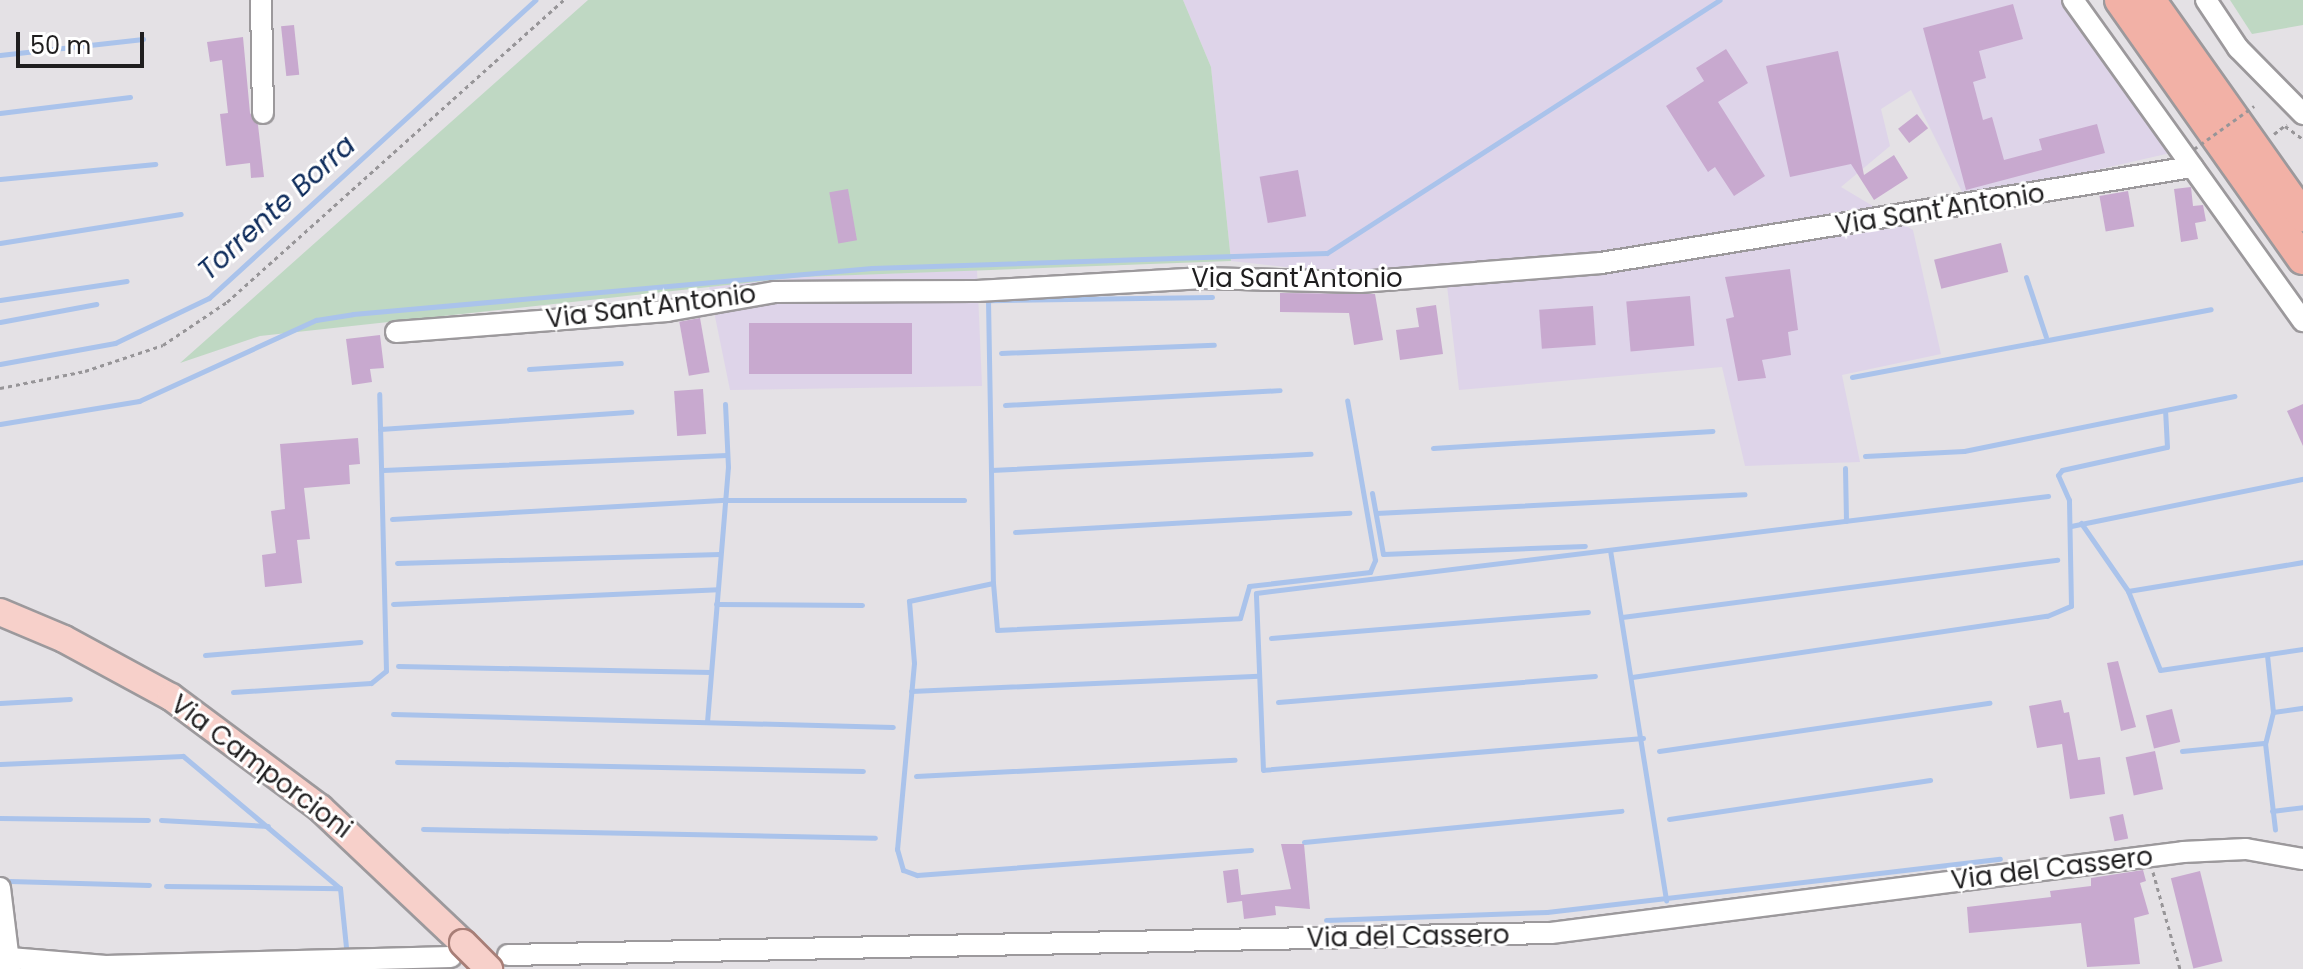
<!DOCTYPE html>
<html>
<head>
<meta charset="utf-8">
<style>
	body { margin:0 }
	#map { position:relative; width:2303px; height:969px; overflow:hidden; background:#e4e1e5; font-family:Poppins,sans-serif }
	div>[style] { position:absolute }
	.industrial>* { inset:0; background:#ded4e9 }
	.green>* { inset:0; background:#bfd8c3 }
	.stream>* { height:5px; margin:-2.5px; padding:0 2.5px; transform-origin:2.5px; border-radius:2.5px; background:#aac3eb }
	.building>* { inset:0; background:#c8a9cf; transform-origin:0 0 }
	.path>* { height:3px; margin-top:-1.5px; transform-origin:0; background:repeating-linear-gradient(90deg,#979598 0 4px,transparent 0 8px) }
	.roads { filter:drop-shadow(2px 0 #9c999c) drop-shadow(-2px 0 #9c999c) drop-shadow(0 2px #9c999c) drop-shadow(0 -2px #9c999c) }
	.minor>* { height:20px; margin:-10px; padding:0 10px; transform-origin:10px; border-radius:10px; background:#fff }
	.major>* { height:26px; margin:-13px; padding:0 13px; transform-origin:13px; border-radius:13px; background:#f7d0ca }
	.highway>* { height:30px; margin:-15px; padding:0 15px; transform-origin:15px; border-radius:15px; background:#f2b1a6 }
	.path-bridge>* { height:3px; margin-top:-1.5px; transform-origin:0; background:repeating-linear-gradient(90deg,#979598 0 4px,transparent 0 8px) }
	.bridges { filter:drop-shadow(2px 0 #a87e77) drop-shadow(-2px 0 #a87e77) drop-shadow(0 2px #a87e77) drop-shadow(0 -2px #a87e77) }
	.major-bridge>* { height:26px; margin:-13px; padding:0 13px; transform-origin:13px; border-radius:13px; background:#f7d0ca }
	span { translate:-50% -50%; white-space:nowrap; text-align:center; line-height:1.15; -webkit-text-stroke:6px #fff; paint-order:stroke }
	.street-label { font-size:26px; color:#1f1e1f }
	.water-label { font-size:28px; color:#0d2b5b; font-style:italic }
	.scale { position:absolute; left:16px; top:32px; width:128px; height:36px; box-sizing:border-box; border:4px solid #1f1e1f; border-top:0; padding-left:10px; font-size:24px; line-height:28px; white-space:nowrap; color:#1f1e1f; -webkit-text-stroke:6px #fff; paint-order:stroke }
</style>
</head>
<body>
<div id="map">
	<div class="industrial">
		<div style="clip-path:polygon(1183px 0,2071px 0,2179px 151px,1966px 200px,1911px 90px,1881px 109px,1890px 146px,1841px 187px,1913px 230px,1941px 354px,1842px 375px,1860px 462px,1745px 466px,1722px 367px,1459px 390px,1445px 268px,1356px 275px,1231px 261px,1211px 67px)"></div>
		<div style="clip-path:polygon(977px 270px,982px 386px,730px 390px,709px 287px,801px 277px)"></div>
	</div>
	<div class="green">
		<div style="clip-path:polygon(588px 0,1183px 0,1211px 67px,1231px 261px,801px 277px,260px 336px,180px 363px)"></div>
		<div style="clip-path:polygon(2230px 0,2303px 0,2303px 25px,2252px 34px)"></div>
	</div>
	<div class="stream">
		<div style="left:0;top:55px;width:144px;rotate:-6.4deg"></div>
		<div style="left:0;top:113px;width:131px;rotate:-7deg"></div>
		<div style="left:0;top:179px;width:156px;rotate:-5.5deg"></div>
		<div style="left:0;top:243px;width:183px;rotate:-9.1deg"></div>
		<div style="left:2026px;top:277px;width:63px;rotate:71.6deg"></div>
		<div style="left:1212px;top:297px;width:224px;rotate:179.2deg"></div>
		<div style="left:988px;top:300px;width:283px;rotate:89deg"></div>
		<div style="left:993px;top:583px;width:86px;rotate:167.9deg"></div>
		<div style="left:909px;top:601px;width:62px;rotate:85.4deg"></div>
		<div style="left:914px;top:663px;width:187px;rotate:95.2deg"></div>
		<div style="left:897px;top:849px;width:22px;rotate:74deg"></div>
		<div style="left:903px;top:870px;width:15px;rotate:20deg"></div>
		<div style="left:917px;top:875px;width:335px;rotate:-4.3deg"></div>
		<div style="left:0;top:300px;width:128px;rotate:-8.5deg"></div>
		<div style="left:0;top:322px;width:98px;rotate:-10.6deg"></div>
		<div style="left:1001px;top:353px;width:213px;rotate:-2.2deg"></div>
		<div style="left:0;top:364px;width:117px;rotate:-10.3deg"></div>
		<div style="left:115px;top:343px;width:104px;rotate:-25.6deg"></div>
		<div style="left:209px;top:298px;width:442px;rotate:-42.4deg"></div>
		<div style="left:529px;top:369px;width:92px;rotate:-3.7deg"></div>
		<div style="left:1852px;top:377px;width:365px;rotate:-10.7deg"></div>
		<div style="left:1005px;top:405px;width:275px;rotate:-3.1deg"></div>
		<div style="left:0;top:424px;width:141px;rotate:-9.4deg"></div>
		<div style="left:139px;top:401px;width:195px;rotate:-24.6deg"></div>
		<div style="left:316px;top:320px;width:37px;rotate:-9deg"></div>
		<div style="left:353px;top:314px;width:521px;rotate:-5.07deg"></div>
		<div style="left:872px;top:268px;width:455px;rotate:-1.9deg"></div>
		<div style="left:1327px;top:253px;width:467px;rotate:-32.8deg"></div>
		<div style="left:380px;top:429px;width:252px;rotate:-3.9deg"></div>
		<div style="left:1433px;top:448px;width:280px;rotate:-3.5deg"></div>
		<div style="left:1865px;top:456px;width:99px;rotate:-2.9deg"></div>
		<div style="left:1964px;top:451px;width:276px;rotate:-11.5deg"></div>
		<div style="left:1845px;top:468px;width:53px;rotate:88.9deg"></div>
		<div style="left:383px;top:470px;width:344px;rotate:-2.5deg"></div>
		<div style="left:991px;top:470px;width:320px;rotate:-2.9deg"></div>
		<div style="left:1372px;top:493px;width:62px;rotate:79.8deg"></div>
		<div style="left:1383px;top:554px;width:202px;rotate:-2.3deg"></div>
		<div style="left:1376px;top:513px;width:369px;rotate:-2.9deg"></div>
		<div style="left:392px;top:519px;width:334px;rotate:-3.3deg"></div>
		<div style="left:725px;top:500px;width:239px"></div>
		<div style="left:2081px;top:523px;width:83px;rotate:55.3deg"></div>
		<div style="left:2128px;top:591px;width:85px;rotate:67.9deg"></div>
		<div style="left:2160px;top:670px;width:145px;rotate:-8.4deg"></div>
		<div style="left:2071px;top:526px;width:237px;rotate:-11.5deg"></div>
		<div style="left:1015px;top:532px;width:335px;rotate:-3.3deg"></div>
		<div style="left:1610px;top:550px;width:355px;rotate:80.9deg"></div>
		<div style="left:397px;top:563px;width:323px;rotate:-1.6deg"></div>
		<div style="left:993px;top:583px;width:47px;rotate:85.1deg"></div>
		<div style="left:997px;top:630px;width:243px;rotate:-2.8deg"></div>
		<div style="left:1240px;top:618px;width:33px;rotate:-74deg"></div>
		<div style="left:1249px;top:586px;width:122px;rotate:-6.6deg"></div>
		<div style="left:1370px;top:572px;width:13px;rotate:-67deg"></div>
		<div style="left:1375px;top:560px;width:162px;rotate:-99.9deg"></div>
		<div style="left:2128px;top:591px;width:177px;rotate:-9.4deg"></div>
		<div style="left:393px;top:604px;width:325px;rotate:-2.6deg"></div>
		<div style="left:716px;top:604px;width:146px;rotate:0.4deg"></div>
		<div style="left:1622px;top:617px;width:439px;rotate:-7.5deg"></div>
		<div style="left:1271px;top:638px;width:318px;rotate:-4.7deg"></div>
		<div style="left:205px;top:655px;width:156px;rotate:-4.8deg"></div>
		<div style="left:2267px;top:655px;width:57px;rotate:84deg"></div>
		<div style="left:2273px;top:712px;width:32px;rotate:104deg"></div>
		<div style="left:2265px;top:743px;width:87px;rotate:83.4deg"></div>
		<div style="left:398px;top:666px;width:313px;rotate:1.1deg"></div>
		<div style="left:1632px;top:677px;width:419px;rotate:-8.4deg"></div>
		<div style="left:2047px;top:616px;width:26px;rotate:-23deg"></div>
		<div style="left:2071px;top:606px;width:106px;rotate:-91.1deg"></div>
		<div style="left:2069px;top:500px;width:27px;rotate:-114deg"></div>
		<div style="left:2058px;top:475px;width:6px;rotate:-51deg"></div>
		<div style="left:2062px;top:470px;width:107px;rotate:-12.4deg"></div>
		<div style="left:2167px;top:447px;width:34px;rotate:-93deg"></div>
		<div style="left:911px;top:691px;width:348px;rotate:-2.5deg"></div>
		<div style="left:233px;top:692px;width:138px;rotate:-3.7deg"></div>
		<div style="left:371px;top:683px;width:19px;rotate:-39deg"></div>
		<div style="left:386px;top:671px;width:277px;rotate:-91.4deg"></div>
		<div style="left:1278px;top:702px;width:318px;rotate:-4.7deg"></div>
		<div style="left:0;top:703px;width:70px;rotate:-3.3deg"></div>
		<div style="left:2273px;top:712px;width:30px;rotate:-8deg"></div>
		<div style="left:393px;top:714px;width:500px;rotate:1.49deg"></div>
		<div style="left:707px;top:722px;width:256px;rotate:-85.3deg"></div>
		<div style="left:728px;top:467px;width:63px;rotate:-92.7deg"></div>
		<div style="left:1643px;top:738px;width:381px;rotate:175.2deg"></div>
		<div style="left:1263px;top:770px;width:177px;rotate:-92.3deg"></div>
		<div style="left:1256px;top:593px;width:798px;rotate:-6.98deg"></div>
		<div style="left:1659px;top:751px;width:334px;rotate:-8.3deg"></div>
		<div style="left:2182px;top:751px;width:82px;rotate:-5.6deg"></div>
		<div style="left:397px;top:762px;width:466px;rotate:1.1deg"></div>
		<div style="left:0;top:764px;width:183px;rotate:-2.5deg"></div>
		<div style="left:183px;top:756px;width:205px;rotate:40.1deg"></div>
		<div style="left:340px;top:888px;width:59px;rotate:84.2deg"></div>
		<div style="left:916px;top:776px;width:319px;rotate:-2.9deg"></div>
		<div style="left:2272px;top:811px;width:31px;rotate:-7deg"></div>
		<div style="left:0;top:818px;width:148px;rotate:0.8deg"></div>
		<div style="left:1669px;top:819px;width:264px;rotate:-8.5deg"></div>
		<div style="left:161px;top:820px;width:107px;rotate:3.2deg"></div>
		<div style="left:423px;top:829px;width:452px;rotate:1.1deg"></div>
		<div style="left:1304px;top:842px;width:319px;rotate:-5.6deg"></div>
		<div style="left:10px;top:881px;width:139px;rotate:1.6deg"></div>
		<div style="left:166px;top:886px;width:174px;rotate:0.7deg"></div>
		<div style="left:1326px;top:920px;width:221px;rotate:-2.1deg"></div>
		<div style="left:1547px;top:912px;width:456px;rotate:-6.7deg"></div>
	</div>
	<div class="building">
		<div style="clip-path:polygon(2013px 4px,2023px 39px,1979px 51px,1986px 78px,1973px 82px,1983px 120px,1992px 117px,2004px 160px,2042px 150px,2039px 139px,2097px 124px,2105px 153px,1966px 190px,1923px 28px)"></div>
		<div style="left:294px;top:25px;width:50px;height:13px;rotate:84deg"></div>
		<div style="clip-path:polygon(243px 37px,250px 113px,258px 125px,264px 177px,251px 178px,250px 163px,226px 166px,220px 114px,228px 113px,222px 60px,210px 62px,207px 42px)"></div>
		<div style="clip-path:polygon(1726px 49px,1748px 83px,1718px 102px,1765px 176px,1734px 196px,1715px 167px,1708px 172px,1666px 106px,1704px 81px,1696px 68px)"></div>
		<div style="clip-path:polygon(1838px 51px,1864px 175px,1894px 155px,1908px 178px,1874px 200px,1851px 164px,1790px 177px,1766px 66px)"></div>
		<div style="left:1917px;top:114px;width:18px;height:24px;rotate:52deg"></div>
		<div style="left:1298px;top:170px;width:47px;height:39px;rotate:80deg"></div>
		<div style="clip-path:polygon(2191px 187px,2193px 206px,2203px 205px,2206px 221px,2195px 223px,2198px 239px,2181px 242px,2174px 189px)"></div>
		<div style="left:848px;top:189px;width:52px;height:19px;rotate:80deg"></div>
		<div style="left:2128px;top:191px;width:36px;height:29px;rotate:80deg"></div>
		<div style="left:2001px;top:243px;width:30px;height:69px;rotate:76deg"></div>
		<div style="clip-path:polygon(1790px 269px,1798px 330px,1788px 332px,1791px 355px,1762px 360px,1766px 378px,1738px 381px,1726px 319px,1734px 317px,1725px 277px)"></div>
		<div style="clip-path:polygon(1280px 293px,1375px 294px,1383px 340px,1354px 345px,1349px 313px,1280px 312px)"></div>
		<div style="left:1690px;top:296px;width:50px;height:64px;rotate:85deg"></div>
		<div style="clip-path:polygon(1436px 305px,1443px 354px,1400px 360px,1396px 330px,1419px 327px,1416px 308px)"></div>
		<div style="left:1593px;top:306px;width:39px;height:54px;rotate:86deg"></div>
		<div style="left:700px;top:318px;width:55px;height:21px;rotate:80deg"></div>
		<div style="left:912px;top:323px;width:51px;height:163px;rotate:90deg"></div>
		<div style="clip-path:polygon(380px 335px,384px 368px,370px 369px,372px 382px,352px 385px,346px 339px)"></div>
		<div style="left:703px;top:389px;width:45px;height:29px;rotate:86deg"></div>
		<div style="clip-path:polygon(2303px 404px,2303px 446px,2287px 411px)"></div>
		<div style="clip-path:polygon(358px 438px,360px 464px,349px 465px,350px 484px,304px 488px,310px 539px,297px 540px,302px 583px,265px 587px,262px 555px,276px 553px,271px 511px,285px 509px,280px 444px)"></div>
		<div style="clip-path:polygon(2118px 661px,2136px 727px,2121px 731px,2107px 663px)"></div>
		<div style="clip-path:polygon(2061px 700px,2064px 713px,2069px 712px,2078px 760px,2100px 757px,2105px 794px,2070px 799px,2062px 744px,2037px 748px,2029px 706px)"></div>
		<div style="left:2172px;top:709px;width:34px;height:27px;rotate:76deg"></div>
		<div style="left:2155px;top:751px;width:39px;height:30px;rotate:78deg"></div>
		<div style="left:2123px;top:814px;width:25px;height:14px;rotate:78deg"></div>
		<div style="clip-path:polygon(1281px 844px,1304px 844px,1310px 909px,1275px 906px,1276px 915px,1244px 919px,1242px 901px,1227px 903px,1223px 871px,1238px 869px,1241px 895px,1291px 889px)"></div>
		<div style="clip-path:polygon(2143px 870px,2146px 881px,2140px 883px,2149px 914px,2134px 918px,2140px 964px,2087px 967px,2081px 923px,1969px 933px,1967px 907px,2051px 897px,2050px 891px,2091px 886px,2091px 878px)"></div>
		<div style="left:2200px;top:871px;width:93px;height:30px;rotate:76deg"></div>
	</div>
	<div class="path">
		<div style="left:2285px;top:126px;width:22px;rotate:36deg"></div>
		<div style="left:2274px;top:134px;width:16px;rotate:-38deg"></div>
		<div style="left:0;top:388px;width:87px;rotate:-11.3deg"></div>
		<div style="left:85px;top:371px;width:82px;rotate:-18.4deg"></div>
		<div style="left:163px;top:345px;width:77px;rotate:-33.9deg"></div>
		<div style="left:227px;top:302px;width:452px;rotate:-41.9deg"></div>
		<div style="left:2153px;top:872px;width:101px;rotate:74.4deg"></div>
	</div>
	<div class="roads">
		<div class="minor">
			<div style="left:261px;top:0;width:113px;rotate:89deg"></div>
			<div style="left:2073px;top:0;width:395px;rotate:54.4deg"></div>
			<div style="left:2206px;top:0;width:58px;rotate:56.3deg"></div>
			<div style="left:2238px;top:48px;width:93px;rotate:45.4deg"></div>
			<div style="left:396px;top:332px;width:272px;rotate:-4.4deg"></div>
			<div style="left:667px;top:311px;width:110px;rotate:-10deg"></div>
			<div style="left:775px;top:292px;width:202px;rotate:-0.3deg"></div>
			<div style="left:977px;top:291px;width:223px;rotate:-3.3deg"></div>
			<div style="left:1200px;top:278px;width:160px;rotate:1.4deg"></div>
			<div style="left:1360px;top:282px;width:242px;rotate:-4.5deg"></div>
			<div style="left:1601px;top:263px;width:599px;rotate:-9.23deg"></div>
			<div style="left:0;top:888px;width:82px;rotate:83deg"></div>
			<div style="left:508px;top:955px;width:1043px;rotate:-1.21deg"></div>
			<div style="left:1551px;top:933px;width:637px;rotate:-7.3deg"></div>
			<div style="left:2183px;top:852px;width:63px;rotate:-2.7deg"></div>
			<div style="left:2246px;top:849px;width:58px;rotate:10deg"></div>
			<div style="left:10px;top:958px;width:96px;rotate:4.8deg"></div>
			<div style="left:106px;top:966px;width:345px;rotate:-1.5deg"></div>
		</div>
		<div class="major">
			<div style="left:0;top:612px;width:69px;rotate:22.9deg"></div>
			<div style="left:64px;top:639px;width:122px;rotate:28.5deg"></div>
			<div style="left:171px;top:697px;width:186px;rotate:36.7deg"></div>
			<div style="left:320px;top:808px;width:197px;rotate:43.4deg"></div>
		</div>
		<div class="highway">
			<div style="left:2120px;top:0;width:317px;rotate:54.8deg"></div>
			<div style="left:2150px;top:0;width:265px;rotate:54.7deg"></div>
		</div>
	</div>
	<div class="path-bridge">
		<div style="left:2194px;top:149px;width:74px;rotate:-35.6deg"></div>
	</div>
	<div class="bridges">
		<div class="major-bridge">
			<div style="left:463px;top:943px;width:37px;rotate:45deg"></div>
		</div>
	</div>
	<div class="street-label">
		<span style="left:1940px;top:210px;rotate:-9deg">Via Sant'Antonio</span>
		<span style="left:1297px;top:279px">Via Sant'Antonio</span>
		<span style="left:651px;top:307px;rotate:-7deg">Via Sant'Antonio</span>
		<span style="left:261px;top:767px;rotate:37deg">Via Camporcioni</span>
		<span style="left:2052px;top:869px;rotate:-7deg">Via del Cassero</span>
		<span style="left:1408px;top:937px;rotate:-1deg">Via del Cassero</span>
	</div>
	<div class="water-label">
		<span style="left:277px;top:208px;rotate:-42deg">Torrente Borra</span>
	</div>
	<div class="scale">50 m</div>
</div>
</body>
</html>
